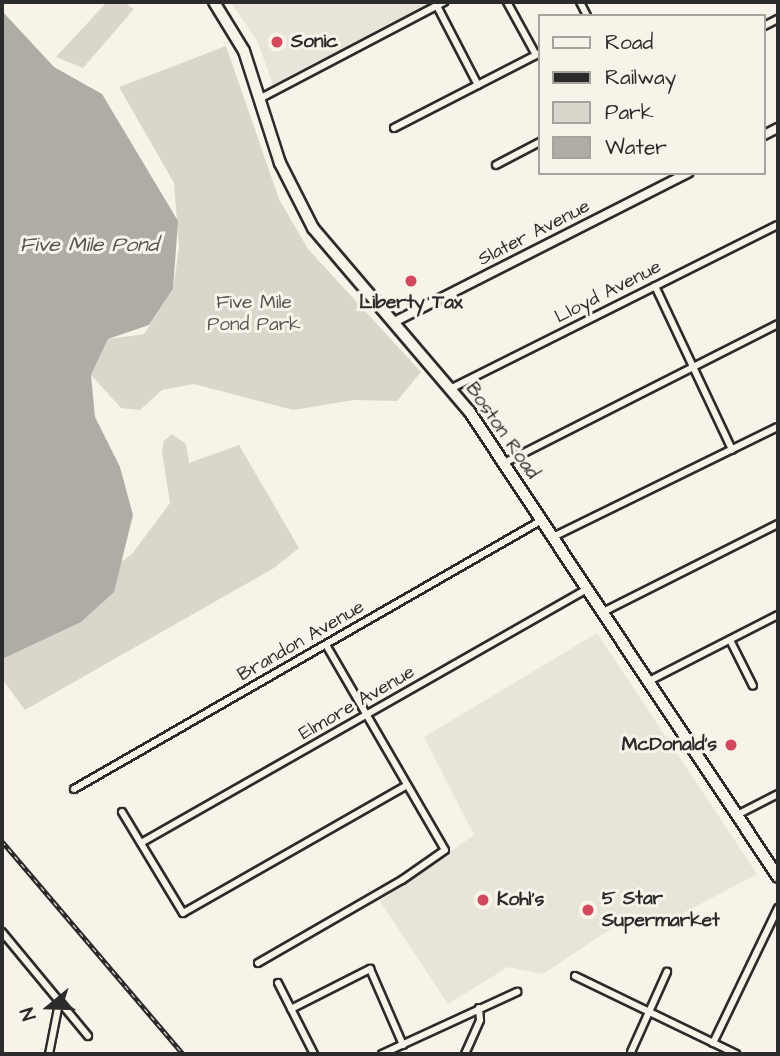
<!DOCTYPE html>
<html>
<head>
<meta charset="utf-8">
<style>
	body { margin:0 }
	#map { position:relative; width:780px; height:1056px; overflow:hidden; background:#f7f3e8; font-family:"Architects Daughter",sans-serif }
	div>[style] { position:absolute }
	.built>* { inset:0; background:#e8e4da }
	.green>* { inset:0; background:#dad6cc }
	.water>* { inset:0; background:#afaca4 }
	.roads { filter:drop-shadow(2px 0 #2b2b2b) drop-shadow(-2px 0 #2b2b2b) drop-shadow(0 2px #2b2b2b) drop-shadow(0 -2px #2b2b2b) }
	.minor>* { height:6px; margin:-3px; padding:0 3px; transform-origin:3px; border-radius:3px; background:#f7f3e8 }
	.tertiary>* { height:8px; margin:-4px; padding:0 4px; transform-origin:4px; border-radius:4px; background:#f7f3e8 }
	.primary>* { height:10px; margin:-5px; padding:0 5px; transform-origin:5px; border-radius:5px; background:#f7f3e8 }
	.rail>* { height:4.5px; margin-top:-2.25px; transform-origin:0; background:repeating-linear-gradient(90deg,#f7f3e8 0 5px,#2b2b2b 0 10px); box-sizing:border-box; border-block:2px solid #2b2b2b }
	.dots>* { width:19px; height:19px; translate:-50% -50%; box-sizing:border-box; border:4px solid #f7f3e8; border-radius:50% }
	span { translate:-50% -50%; white-space:nowrap; text-align:center; line-height:1.15; -webkit-text-stroke:6px #f7f3e8; paint-order:stroke }
	.poi-label { font-size:19px; color:#2b2b2b; font-weight:700 }
	.left { translate:0 -50%; text-align:left }
	.right { translate:-100% -50%; text-align:right }
	.street-label { font-size:19px; color:#2b2b2b }
	.park-label { font-size:19px; color:#575653 }
	.water-label { font-size:21px; color:#53524f; font-style:italic }
	.frame { position:absolute; inset:0; border:4px solid #2b2b2b; pointer-events:none }
	.legend { position:absolute; left:538px; top:14px; width:228px; height:161px; box-sizing:border-box; background:#f7f3e8; border:2px solid #a5a39c; margin:0; padding:9px 12px; list-style:none; font-size:21px; color:#2b2b2b }
	.legend li { display:flex; align-items:center; gap:14px; height:35px }
	.legend b { width:35px; border:2px solid #a5a39c }
	.north { position:absolute; left:14px; top:972px; width:70px; height:70px; -webkit-text-stroke:5px #f7f3e8; paint-order:stroke; rotate:251deg; font-size:19px; font-weight:700; line-height:28px; text-align:center; color:#2b2b2b }
	.north::after { content:''; display:block; margin:auto; width:24px; height:32px; background:#2b2b2b; clip-path:polygon(50% 0,100% 100%,50% 72%,0 100%) }
</style>
</head>
<body>
<div id="map">
	<div class="built">
		<div style="clip-path:polygon(230px 2px,432px 2px,273px 85px,257px 40px)"></div>
		<div style="clip-path:polygon(597px 633px,757px 874px,657px 927px,633px 914px,543px 974px,508px 967px,448px 1004px,380px 901px,474px 835px,424px 737px)"></div>
	</div>
	<div class="green">
		<div style="clip-path:polygon(107px 2px,123px 2px,134px 9px,83px 68px,56px 57px)"></div>
		<div style="clip-path:polygon(226px 46px,279px 199px,308px 249px,421px 372px,397px 401px,354px 400px,293px 410px,194px 384px,162px 390px,140px 410px,121px 408px,91px 375px,108px 339px,144px 334px,173px 289px,179px 247px,174px 183px,119px 87px)"></div>
		<div style="clip-path:polygon(172px 434px,186px 444px,189px 463px,239px 445px,299px 548px,274px 568px,25px 710px,2px 679px,2px 629px,101px 576px,132px 554px,170px 503px,162px 452px,164px 441px)"></div>
	</div>
	<div class="water">
		<div style="clip-path:polygon(2px 11px,54px 67px,102px 94px,178px 221px,173px 289px,149px 325px,108px 339px,91px 375px,95px 417px,120px 467px,133px 515px,114px 592px,81px 622px,2px 659px)"></div>
	</div>
	<div class="roads">
		<div class="minor">
			<div style="left:507px;top:2px;width:60px;rotate:61.3deg"></div>
			<div style="left:580px;top:2px;width:16px;rotate:63deg"></div>
			<div style="left:437px;top:6px;width:89px;rotate:62.6deg"></div>
			<div style="left:764px;top:26px;width:16px;rotate:-27deg"></div>
			<div style="left:261px;top:98px;width:207px;rotate:-27.7deg"></div>
			<div style="left:394px;top:128px;width:164px;rotate:-27.2deg"></div>
			<div style="left:496px;top:165px;width:50px;rotate:-27.6deg"></div>
			<div style="left:655px;top:286px;width:181px;rotate:64.8deg"></div>
			<div style="left:452px;top:388px;width:364px;rotate:-26.6deg"></div>
			<div style="left:504px;top:463px;width:307px;rotate:-26.9deg"></div>
			<div style="left:553px;top:537px;width:250px;rotate:-26.1deg"></div>
			<div style="left:603px;top:612px;width:196px;rotate:-26.7deg"></div>
			<div style="left:730px;top:640px;width:51px;rotate:63.4deg"></div>
			<div style="left:649px;top:681px;width:145px;rotate:-27.1deg"></div>
			<div style="left:74px;top:789px;width:540px;rotate:-29.89deg"></div>
			<div style="left:122px;top:812px;width:118px;rotate:58.9deg"></div>
			<div style="left:183px;top:913px;width:258px;rotate:-29.7deg"></div>
			<div style="left:737px;top:815px;width:46px;rotate:-27.1deg"></div>
			<div style="left:141px;top:843px;width:513px;rotate:-29.66deg"></div>
			<div style="left:2px;top:932px;width:135px;rotate:50.4deg"></div>
			<div style="left:258px;top:963px;width:166px;rotate:-30deg"></div>
			<div style="left:402px;top:880px;width:52px;rotate:-34.9deg"></div>
			<div style="left:445px;top:850px;width:237px;rotate:-120.1deg"></div>
			<div style="left:575px;top:976px;width:179px;rotate:25.8deg"></div>
			<div style="left:278px;top:983px;width:80px;rotate:63.1deg"></div>
			<div style="left:291px;top:1009px;width:89px;rotate:-26.9deg"></div>
			<div style="left:370px;top:969px;width:83px;rotate:66.5deg"></div>
			<div style="left:713px;top:1043px;width:150px;rotate:-64.3deg"></div>
			<div style="left:631px;top:1052px;width:88px;rotate:-65.8deg"></div>
			<div style="left:49px;top:1054px;width:52px;rotate:-78.9deg"></div>
			<div style="left:382px;top:1054px;width:149px;rotate:-24.7deg"></div>
			<div style="left:465px;top:1054px;width:37px;rotate:-66deg"></div>
			<div style="left:480px;top:1020px;width:12px;rotate:-95deg"></div>
		</div>
		<div class="tertiary">
			<div style="left:764px;top:135px;width:16px;rotate:-27deg"></div>
			<div style="left:394px;top:322px;width:330px;rotate:-26.9deg"></div>
		</div>
		<div class="primary">
			<div style="left:214px;top:2px;width:57px;rotate:58.5deg"></div>
			<div style="left:244px;top:51px;width:118px;rotate:72.2deg"></div>
			<div style="left:280px;top:163px;width:73px;rotate:63.1deg"></div>
			<div style="left:313px;top:228px;width:240px;rotate:49.6deg"></div>
			<div style="left:469px;top:411px;width:559px;rotate:56.45deg"></div>
		</div>
	</div>
	<div class="rail">
		<div style="left:2px;top:841px;width:280px;rotate:49.6deg"></div>
	</div>
	<div class="dots">
		<div style="left:277px;top:42px;background:#d1495b"></div>
		<div style="left:411px;top:281px;background:#d1495b"></div>
		<div style="left:731px;top:745px;background:#d1495b"></div>
		<div style="left:483px;top:900px;background:#d1495b"></div>
		<div style="left:588px;top:910px;background:#d1495b"></div>
	</div>
	<div class="poi-label">
		<span class="left" style="left:291px;top:42px">Sonic</span>
		<span style="left:411px;top:303px">Liberty Tax</span>
		<span class="right" style="left:717px;top:745px">McDonald's</span>
		<span class="left" style="left:602px;top:910px">5 Star<br>Supermarket</span>
		<span class="left" style="left:497px;top:900px">Kohl's</span>
	</div>
	<div class="street-label">
		<span style="left:534px;top:233px;rotate:-27deg">Slater Avenue</span>
		<span style="left:608px;top:292px;rotate:-27deg">Lloyd Avenue</span>
		<span style="left:502px;top:431px;rotate:55deg">Boston Road</span>
		<span style="left:301px;top:641px;rotate:-30deg">Brandon Avenue</span>
		<span style="left:357px;top:703px;rotate:-30deg">Elmore Avenue</span>
	</div>
	<div class="park-label">
		<span style="left:254px;top:314px">Five Mile<br>Pond Park</span>
	</div>
	<div class="water-label">
		<span style="left:89px;top:245px">Five Mile Pond</span>
	</div>
	<div class="frame"></div>
	<ul class="legend">
	<li><b style="height:9px;background:#f7f3e8"></b>Road</li>
	<li><b style="height:9px;background:#2b2b2b"></b>Railway</li>
	<li><b style="height:19px;background:#dad6cc"></b>Park</li>
	<li><b style="height:19px;background:#afaca4"></b>Water</li>
	</ul>
	<div class="north">N</div>
</div>
</body>
</html>
